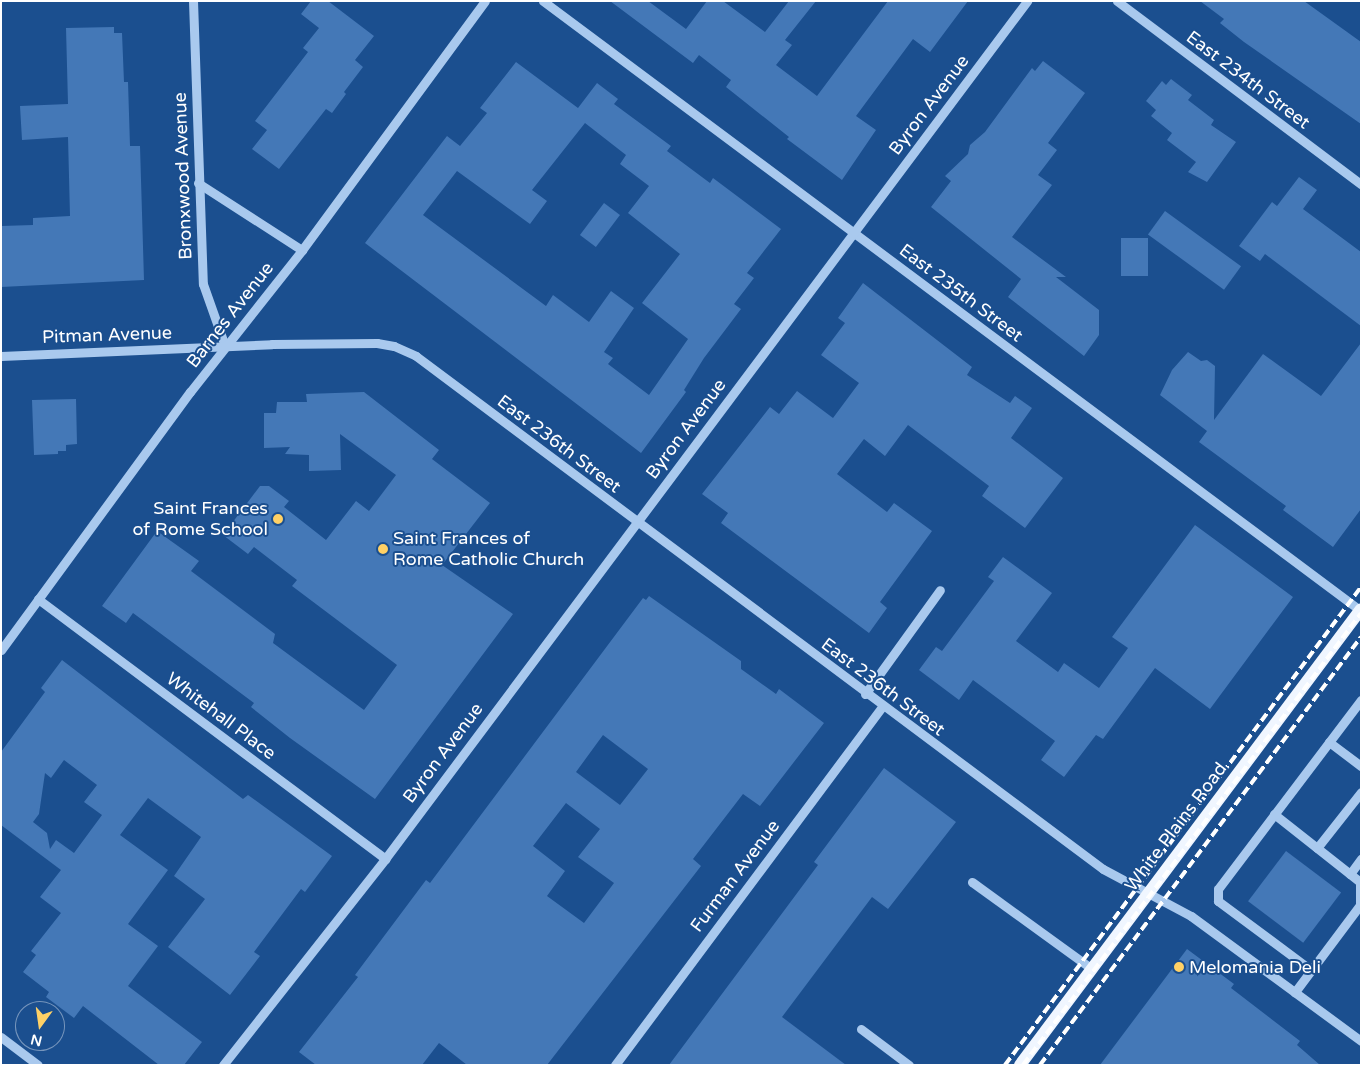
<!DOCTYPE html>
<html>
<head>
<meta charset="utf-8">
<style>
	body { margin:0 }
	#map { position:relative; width:1362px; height:1066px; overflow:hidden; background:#1b4f8f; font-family:"Varela Round",sans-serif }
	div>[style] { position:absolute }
	.building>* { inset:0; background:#4478b7; transform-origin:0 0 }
	.minor>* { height:9px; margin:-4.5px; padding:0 4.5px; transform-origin:4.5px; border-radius:4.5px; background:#a9c9ee }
	.major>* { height:12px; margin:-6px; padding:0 6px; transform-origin:6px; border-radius:6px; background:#f0f6ff }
	.rail>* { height:4px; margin-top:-2px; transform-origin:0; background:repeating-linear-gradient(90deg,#fff 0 9px,transparent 0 13px) }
	.dots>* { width:14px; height:14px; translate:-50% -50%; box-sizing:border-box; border:2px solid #1b4f8f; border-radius:50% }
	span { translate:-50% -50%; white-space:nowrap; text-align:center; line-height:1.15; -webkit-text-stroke:4px #1b4f8f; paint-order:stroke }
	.street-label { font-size:18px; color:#fff }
	.poi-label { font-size:18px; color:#fff }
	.right { translate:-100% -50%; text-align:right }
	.left { translate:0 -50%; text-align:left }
	.frame { position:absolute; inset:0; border:2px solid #fff; pointer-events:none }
	.north { position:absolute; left:15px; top:1001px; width:50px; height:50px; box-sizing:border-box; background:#1b4f8f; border:1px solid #7695bc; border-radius:50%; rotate:194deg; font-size:14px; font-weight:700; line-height:20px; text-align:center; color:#fff }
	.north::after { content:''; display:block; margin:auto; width:18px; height:22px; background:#ffd166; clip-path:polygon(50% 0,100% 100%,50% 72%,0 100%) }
</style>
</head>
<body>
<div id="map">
	<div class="building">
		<div style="clip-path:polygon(311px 1px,328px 1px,374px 36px,355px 60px,363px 67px,344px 92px,346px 94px,332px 113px,326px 109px,279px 169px,252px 149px,267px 130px,255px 121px,308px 52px,303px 48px,319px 28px,301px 14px)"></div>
		<div style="clip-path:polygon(610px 1px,648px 1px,686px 29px,707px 1px,723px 1px,765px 32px,789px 1px,816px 1px,785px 40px,792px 45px,776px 65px,817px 96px,888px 1px,968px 1px,930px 52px,913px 39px,856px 116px,876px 130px,842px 180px,787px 139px,789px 137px,726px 87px,731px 80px,699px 55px,693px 63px)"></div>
		<div style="clip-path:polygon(1200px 1px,1304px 1px,1361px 42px,1361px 124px,1244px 42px,1220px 23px,1224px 19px)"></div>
		<div style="clip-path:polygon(114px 27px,114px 33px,122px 33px,124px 82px,128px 82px,130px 146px,140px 146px,144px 280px,1px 287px,1px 226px,33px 225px,33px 218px,70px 216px,68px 137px,22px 140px,20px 106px,68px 104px,66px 28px)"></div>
		<div style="clip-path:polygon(1043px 61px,1085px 93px,1048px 143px,1057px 150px,1038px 175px,1052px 185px,1012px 237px,1066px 277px,1056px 277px,1099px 310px,1099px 335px,1084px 356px,1008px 297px,1021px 279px,931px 207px,951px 181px,945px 176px,968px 154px,970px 145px,985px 132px,1032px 68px,1035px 71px)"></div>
		<div style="clip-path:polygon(evenodd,516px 62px,578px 108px,597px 83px,618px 99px,614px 104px,671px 146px,667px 151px,710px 183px,713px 178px,781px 229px,747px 273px,754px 278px,734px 304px,741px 309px,704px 358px,684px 390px,686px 392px,641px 453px,365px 243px,447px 136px,460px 146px,487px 113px,480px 108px,516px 62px,585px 123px,626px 155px,620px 164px,649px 186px,628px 213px,680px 254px,642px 303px,688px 339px,649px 395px,608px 364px,613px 358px,604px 352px,634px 308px,611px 291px,589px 322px,553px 295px,546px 306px,423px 215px,457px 171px,530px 224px,547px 201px,532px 190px,585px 123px)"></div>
		<div style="clip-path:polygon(1171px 79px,1192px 95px,1188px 100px,1214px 120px,1211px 125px,1236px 142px,1207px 182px,1188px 172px,1196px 162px,1167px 140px,1172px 133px,1151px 116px,1156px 110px,1146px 101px,1162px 81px,1166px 85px)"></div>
		<div style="clip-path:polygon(1299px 177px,1317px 190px,1303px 209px,1361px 252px,1361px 326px,1265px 254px,1260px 261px,1239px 246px,1272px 202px,1277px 206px)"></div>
		<div style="left:604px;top:203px;width:20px;height:40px;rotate:37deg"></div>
		<div style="left:1165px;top:211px;width:94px;height:29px;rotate:36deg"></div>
		<div style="left:1121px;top:238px;width:27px;height:38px"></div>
		<div style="clip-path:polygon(863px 283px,972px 367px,967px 375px,1010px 403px,1015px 396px,1032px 408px,1011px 438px,1063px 478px,1025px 528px,982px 496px,989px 486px,908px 425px,885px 456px,864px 439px,837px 474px,887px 512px,894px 503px,932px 531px,880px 602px,887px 608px,869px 633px,721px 523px,728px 513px,702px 494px,770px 407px,779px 414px,797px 391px,833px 418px,859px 383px,821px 355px,845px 323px,838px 318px)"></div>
		<div style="clip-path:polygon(1361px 343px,1361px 509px,1333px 547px,1283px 510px,1286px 506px,1199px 442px,1207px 431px,1160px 395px,1172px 370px,1188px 352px,1201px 361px,1207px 360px,1215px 366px,1214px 420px,1263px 354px,1321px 396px)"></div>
		<div style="clip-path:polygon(364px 392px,439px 450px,432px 459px,490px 503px,442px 565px,513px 614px,375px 799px,290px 738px,251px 707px,254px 703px,133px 613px,126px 623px,102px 606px,157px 531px,199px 561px,191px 571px,275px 634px,273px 643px,364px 710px,397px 665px,292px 586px,297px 580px,254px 547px,248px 554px,223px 535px,260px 486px,269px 486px,289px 501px,284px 507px,326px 540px,356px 501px,369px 511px,396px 475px,340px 434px,341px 470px,309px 471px,309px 455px,285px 454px,290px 447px,264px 448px,264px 413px,276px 413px,277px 402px,307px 402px,306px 394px)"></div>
		<div style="clip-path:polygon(76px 399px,77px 444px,66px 445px,66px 451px,58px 451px,58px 454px,34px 455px,32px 400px)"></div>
		<div style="clip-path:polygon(1195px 525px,1293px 597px,1210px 709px,1155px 668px,1103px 739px,1096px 735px,1064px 777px,1041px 760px,1055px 741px,973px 680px,959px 700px,919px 670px,936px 647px,942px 651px,994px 581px,988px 577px,1003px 557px,1052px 593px,1016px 641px,1058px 672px,1064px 663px,1099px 688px,1128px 648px,1112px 637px)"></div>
		<div style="clip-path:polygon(evenodd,649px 596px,741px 661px,741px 669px,776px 694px,779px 689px,824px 723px,760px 806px,743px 794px,693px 859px,701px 866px,547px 1065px,467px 1065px,439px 1043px,422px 1065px,316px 1065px,299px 1052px,358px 977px,355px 975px,426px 880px,430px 883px,643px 598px,646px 600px,649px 596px,603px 735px,648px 769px,620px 805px,576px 772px,603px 735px,649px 596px,566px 803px,600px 829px,578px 857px,614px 883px,584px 923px,547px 896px,565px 871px,533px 846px,566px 803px)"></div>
		<div style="clip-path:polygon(evenodd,62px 660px,243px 799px,248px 795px,332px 856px,305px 892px,301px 889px,254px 952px,260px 956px,230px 995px,168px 947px,205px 899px,174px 876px,201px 837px,148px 798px,120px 835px,168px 870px,128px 924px,158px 946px,128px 986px,202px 1042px,184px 1065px,159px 1065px,83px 1006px,74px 1018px,46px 997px,49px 992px,23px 972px,36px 955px,31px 951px,61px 913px,40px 897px,61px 870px,1px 825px,1px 752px,45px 692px,41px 688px,62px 660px,64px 760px,97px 785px,84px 802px,102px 815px,74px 853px,56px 840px,50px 849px,47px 833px,33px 822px,39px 814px,45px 773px,51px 778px,64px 760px)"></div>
		<div style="clip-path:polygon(884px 768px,956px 822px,888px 909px,872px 897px,782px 1017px,846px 1065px,669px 1065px,818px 865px,814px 862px)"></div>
		<div style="left:1286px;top:851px;width:69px;height:63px;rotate:37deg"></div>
		<div style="clip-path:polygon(1187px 949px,1234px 984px,1231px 988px,1300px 1041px,1297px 1045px,1320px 1065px,1100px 1065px)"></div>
	</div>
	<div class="minor">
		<div style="left:193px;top:1px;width:283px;rotate:88deg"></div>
		<div style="left:203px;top:284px;width:66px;rotate:70.5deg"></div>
		<div style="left:543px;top:1px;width:1020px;rotate:36.71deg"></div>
		<div style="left:1117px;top:1px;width:305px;rotate:36.9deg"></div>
		<div style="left:198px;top:183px;width:124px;rotate:32.8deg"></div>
		<div style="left:1px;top:356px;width:271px;rotate:-2.5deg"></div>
		<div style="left:272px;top:344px;width:105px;rotate:-0.5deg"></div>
		<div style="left:377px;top:343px;width:17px;rotate:10deg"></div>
		<div style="left:394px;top:346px;width:24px;rotate:24deg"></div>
		<div style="left:416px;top:356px;width:857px;rotate:36.75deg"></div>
		<div style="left:1103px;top:869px;width:100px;rotate:28.1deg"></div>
		<div style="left:1191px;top:916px;width:211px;rotate:36.3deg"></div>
		<div style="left:38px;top:599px;width:434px;rotate:36.8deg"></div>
		<div style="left:1px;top:650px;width:320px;rotate:-53.8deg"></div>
		<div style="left:190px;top:392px;width:181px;rotate:-51.7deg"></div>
		<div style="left:302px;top:250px;width:309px;rotate:-53.7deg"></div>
		<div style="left:865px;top:694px;width:128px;rotate:-54.2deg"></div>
		<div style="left:1329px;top:742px;width:40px;rotate:37deg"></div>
		<div style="left:1274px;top:814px;width:110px;rotate:38.3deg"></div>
		<div style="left:1360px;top:882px;width:23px;rotate:90deg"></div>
		<div style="left:1360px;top:905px;width:109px;rotate:126.8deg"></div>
		<div style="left:1317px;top:848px;width:71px;rotate:-51.8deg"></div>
		<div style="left:1350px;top:874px;width:19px;rotate:-54deg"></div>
		<div style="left:972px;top:882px;width:148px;rotate:35.9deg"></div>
		<div style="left:1311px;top:970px;width:116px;rotate:-143.4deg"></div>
		<div style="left:1218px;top:901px;width:12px;rotate:-90deg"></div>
		<div style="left:1218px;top:889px;width:237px;rotate:-52.9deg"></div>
		<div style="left:861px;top:1029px;width:60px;rotate:36.9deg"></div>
		<div style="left:1px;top:1037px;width:46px;rotate:37.1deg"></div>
		<div style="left:223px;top:1065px;width:262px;rotate:-51.8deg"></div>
		<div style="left:385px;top:859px;width:1072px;rotate:-53.19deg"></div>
		<div style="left:615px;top:1065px;width:447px;rotate:-53.3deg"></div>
	</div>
	<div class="major">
		<div style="left:1020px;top:1065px;width:569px;rotate:-53.21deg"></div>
	</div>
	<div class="rail">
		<div style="left:1005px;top:1065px;width:596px;rotate:-53.32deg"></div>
		<div style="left:1023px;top:1065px;width:564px;rotate:-53.21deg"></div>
		<div style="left:1040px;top:1065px;width:535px;rotate:-53.13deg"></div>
	</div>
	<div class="dots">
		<div style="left:278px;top:519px;background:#ffd166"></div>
		<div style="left:383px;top:549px;background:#ffd166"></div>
		<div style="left:1179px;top:967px;background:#ffd166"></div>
	</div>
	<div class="street-label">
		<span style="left:1248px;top:80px;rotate:37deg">East 234th Street</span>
		<span style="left:929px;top:105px;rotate:-53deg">Byron Avenue</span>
		<span style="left:183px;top:176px;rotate:-92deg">Bronxwood Avenue</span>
		<span style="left:961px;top:293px;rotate:37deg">East 235th Street</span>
		<span style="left:230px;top:315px;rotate:-52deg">Barnes Avenue</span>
		<span style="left:107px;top:335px;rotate:-2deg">Pitman Avenue</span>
		<span style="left:686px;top:429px;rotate:-53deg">Byron Avenue</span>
		<span style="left:559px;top:444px;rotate:37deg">East 236th Street</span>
		<span style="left:883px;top:687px;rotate:37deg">East 236th Street</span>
		<span style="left:221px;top:716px;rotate:37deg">Whitehall Place</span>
		<span style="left:443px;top:753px;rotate:-53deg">Byron Avenue</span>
		<span style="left:1176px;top:827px;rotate:-53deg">White Plains Road</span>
		<span style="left:735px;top:876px;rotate:-53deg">Furman Avenue</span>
	</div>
	<div class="poi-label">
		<span class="right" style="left:268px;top:519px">Saint Frances<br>of Rome School</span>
		<span class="left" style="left:393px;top:549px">Saint Frances of<br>Rome Catholic Church</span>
		<span class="left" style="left:1189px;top:967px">Melomania Deli</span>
	</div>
	<div class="frame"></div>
	<div class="north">N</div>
</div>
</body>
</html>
